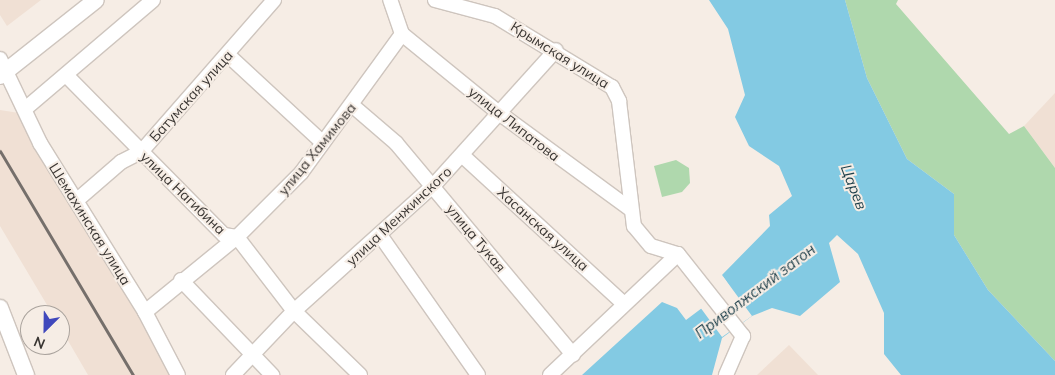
<!DOCTYPE html>
<html>
<head>
<meta charset="utf-8">
<style>
	body { margin:0 }
	#map { position:relative; width:1055px; height:375px; overflow:hidden; background:#f6ede5; font-family:Mulish,sans-serif }
	div>[style] { position:absolute }
	.built>* { inset:0; background:#f0e0d4 }
	.green>* { inset:0; background:#afd8ad }
	.water>* { inset:0; background:#83cae3 }
	.pier>* { inset:0; background:#f6ede5 }
	.roads { filter:drop-shadow(1px 0 #cec5be) drop-shadow(-1px 0 #cec5be) drop-shadow(0 1px #cec5be) drop-shadow(0 -1px #cec5be) }
	.minor>* { height:14px; margin:-7px; padding:0 7px; transform-origin:7px; border-radius:7px; background:#fff }
	.major>* { height:16px; margin:-8px; padding:0 8px; transform-origin:8px; border-radius:8px; background:#fff }
	.rail>* { height:3px; margin:-1.5px; padding:0 1.5px; transform-origin:1.5px; border-radius:1.5px; background:#756f6b }
	span { translate:-50% -50%; white-space:nowrap; text-align:center; line-height:1.15; -webkit-text-stroke:4px #f6ede5; paint-order:stroke }
	.street-label { font-size:14px; color:#393532 }
	.water-label { font-size:15px; color:#1c3e49; font-style:italic }
	.north { position:absolute; left:20px; top:305px; width:50px; height:50px; box-sizing:border-box; background:#f6ede5; border:1px solid #aaa39d; border-radius:50%; rotate:203deg; font-size:14px; font-weight:700; line-height:20px; text-align:center; color:#393532 }
	.north::after { content:''; display:block; margin:auto; width:18px; height:22px; background:#4048bc; clip-path:polygon(50% 0,100% 100%,50% 72%,0 100%) }
</style>
</head>
<body>
<div id="map">
	<div class="built">
		<div style="clip-path:polygon(0 0,41px 0,7px 26px,0 15px)"></div>
		<div style="clip-path:polygon(1055px 93px,1055px 168px,1024px 126px)"></div>
		<div style="clip-path:polygon(0 110px,19px 113px,180px 375px,88px 375px,60px 327px,60px 315px,53px 315px,0 226px)"></div>
		<div style="clip-path:polygon(789px 345px,818px 375px,757px 375px)"></div>
	</div>
	<div class="green">
		<div style="clip-path:polygon(845px 0,898px 0,896px 4px,1009px 134px,1024px 126px,1055px 168px,1055px 361px,988px 290px,954px 235px,954px 194px,907px 159px,867px 78px)"></div>
		<div style="clip-path:polygon(676px 160px,689px 168px,690px 183px,682px 192px,662px 197px,654px 166px)"></div>
	</div>
	<div class="water">
		<div style="clip-path:polygon(709px 0,845px 0,867px 78px,907px 159px,954px 194px,954px 235px,988px 290px,1055px 361px,1055px 375px,901px 375px,884px 354px,884px 313px,858px 254px,837px 235px,829px 243px,840px 282px,800px 316px,772px 308px,752px 316px,722px 338px,712px 375px,582px 375px,662px 302px,677px 308px,686px 320px,730px 287px,722px 275px,770px 226px,769px 215px,792px 196px,779px 166px,749px 146px,735px 117px,745px 95px,728px 29px)"></div>
	</div>
	<div class="pier">
		<div style="clip-path:polygon(722px 275px,752px 316px,722px 337px,700px 307px,727px 286px)"></div>
	</div>
	<div class="roads">
		<div class="minor">
			<div style="left:435px;top:0;width:62px;rotate:14.9deg"></div>
			<div style="left:495px;top:16px;width:137px;rotate:31.3deg"></div>
			<div style="left:612px;top:87px;width:16px;rotate:63deg"></div>
			<div style="left:619px;top:101px;width:126px;rotate:83.2deg"></div>
			<div style="left:634px;top:226px;width:26px;rotate:50deg"></div>
			<div style="left:651px;top:246px;width:28px;rotate:17deg"></div>
			<div style="left:402px;top:34px;width:125px;rotate:39.2deg"></div>
			<div style="left:499px;top:113px;width:162px;rotate:36.2deg"></div>
			<div style="left:228px;top:55px;width:128px;rotate:42.8deg"></div>
			<div style="left:0;top:59px;width:93px;rotate:64.5deg"></div>
			<div style="left:40px;top:143px;width:199px;rotate:58.1deg"></div>
			<div style="left:145px;top:312px;width:71px;rotate:62.4deg"></div>
			<div style="left:66px;top:75px;width:225px;rotate:45.4deg"></div>
			<div style="left:224px;top:235px;width:13px;rotate:9deg"></div>
			<div style="left:237px;top:237px;width:93px;rotate:52.4deg"></div>
			<div style="left:294px;top:311px;width:92px;rotate:44.1deg"></div>
			<div style="left:353px;top:106px;width:57px;rotate:40.7deg"></div>
			<div style="left:396px;top:143px;width:276px;rotate:50.1deg"></div>
			<div style="left:25px;top:109px;width:168px;rotate:-40.4deg"></div>
			<div style="left:463px;top:156px;width:216px;rotate:42.6deg"></div>
			<div style="left:76px;top:201px;width:60px;rotate:-40.9deg"></div>
			<div style="left:121px;top:162px;width:22px;rotate:-27deg"></div>
			<div style="left:141px;top:152px;width:202px;rotate:-48.8deg"></div>
			<div style="left:380px;top:235px;width:171px;rotate:55deg"></div>
			<div style="left:678px;top:254px;width:105px;rotate:51.6deg"></div>
			<div style="left:743px;top:336px;width:43px;rotate:113.6deg"></div>
			<div style="left:181px;top:280px;width:132px;rotate:46.2deg"></div>
			<div style="left:145px;top:312px;width:119px;rotate:-39.2deg"></div>
			<div style="left:237px;top:237px;width:91px;rotate:-45deg"></div>
			<div style="left:301px;top:173px;width:172px;rotate:-54deg"></div>
			<div style="left:402px;top:34px;width:36px;rotate:-109deg"></div>
			<div style="left:233px;top:375px;width:88px;rotate:-46.4deg"></div>
			<div style="left:294px;top:311px;width:187px;rotate:-42deg"></div>
			<div style="left:433px;top:186px;width:183px;rotate:-47.9deg"></div>
			<div style="left:550px;top:375px;width:176px;rotate:-43.4deg"></div>
		</div>
		<div class="major">
			<div style="left:0;top:76px;width:122px;rotate:-38.4deg"></div>
			<div style="left:0;top:308px;width:72px;rotate:68.8deg"></div>
		</div>
	</div>
	<div class="rail">
		<div style="left:0;top:151px;width:261px;rotate:59.3deg"></div>
	</div>
	<div class="street-label">
		<span style="left:560px;top:55px;rotate:32deg">Крымская улица</span>
		<span style="left:191px;top:96px;rotate:-48deg">Батумская улица</span>
		<span style="left:514px;top:124px;rotate:38deg">улица Липатова</span>
		<span style="left:317px;top:149px;rotate:-51deg">улица Хамимова</span>
		<span style="left:183px;top:193px;rotate:44deg">улица Нагибина</span>
		<span style="left:399px;top:216px;rotate:-43deg">улица Менжинского</span>
		<span style="left:90px;top:224px;rotate:58deg">Шемахинская улица</span>
		<span style="left:543px;top:229px;rotate:42deg">Хасанская улица</span>
		<span style="left:476px;top:238px;rotate:50deg">улица Тукая</span>
	</div>
	<div class="water-label">
		<span style="left:854px;top:187px;rotate:69deg">Царев</span>
		<span style="left:755px;top:291px;rotate:-37deg">Приволжский затон</span>
	</div>
	<div class="north">N</div>
</div>
</body>
</html>
